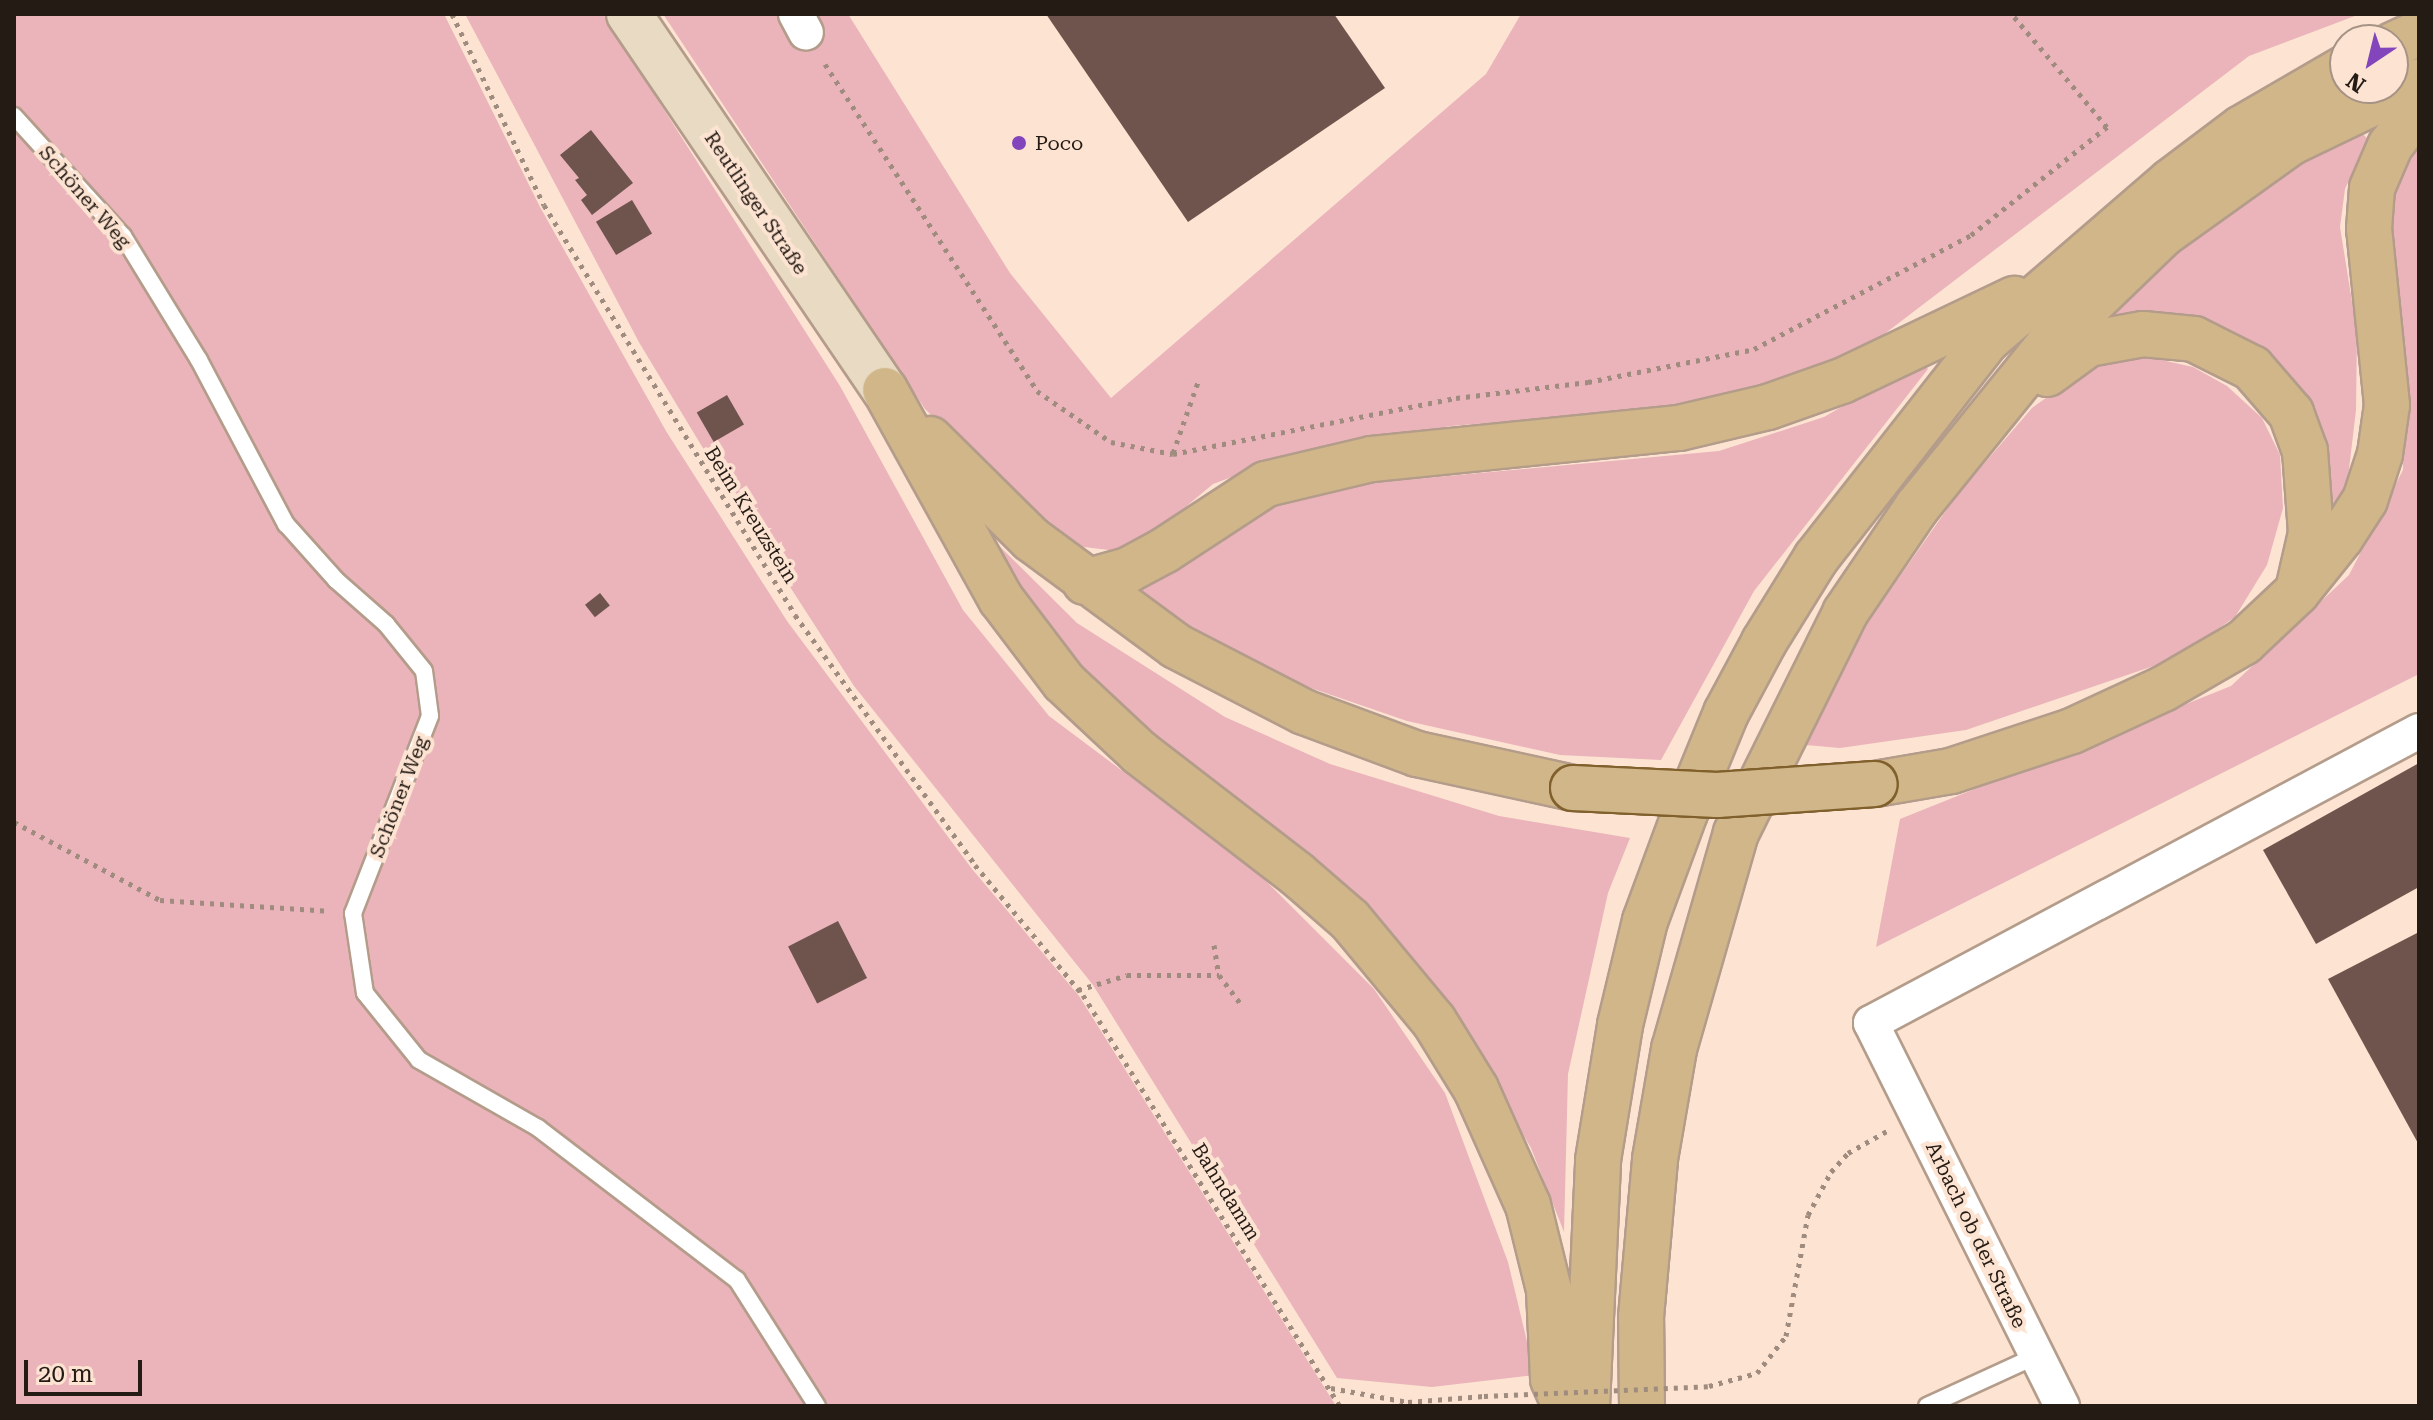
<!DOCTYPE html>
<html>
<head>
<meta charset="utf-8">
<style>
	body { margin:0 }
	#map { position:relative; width:2433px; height:1420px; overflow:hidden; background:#fde3d1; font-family:"Roboto Serif",serif }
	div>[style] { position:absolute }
	.green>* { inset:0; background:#eab4ba }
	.building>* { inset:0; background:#6e544d; transform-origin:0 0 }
	.path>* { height:5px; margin-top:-2.5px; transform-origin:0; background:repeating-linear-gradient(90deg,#9f8c7f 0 4px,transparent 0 10px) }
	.roads { filter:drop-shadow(2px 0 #b49c8b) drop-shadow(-2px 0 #b49c8b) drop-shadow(0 2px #b49c8b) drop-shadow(0 -2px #b49c8b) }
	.service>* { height:16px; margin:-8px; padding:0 8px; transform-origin:8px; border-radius:8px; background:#fff }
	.minor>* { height:34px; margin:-17px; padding:0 17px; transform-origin:17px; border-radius:17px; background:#fff }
	.secondary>* { height:44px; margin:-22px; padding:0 22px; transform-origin:22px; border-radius:22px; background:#e8dac3 }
	.primary>* { height:44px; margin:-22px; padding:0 22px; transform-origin:22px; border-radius:22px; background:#d0b688 }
	.path-bridge>* { height:5px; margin-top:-2.5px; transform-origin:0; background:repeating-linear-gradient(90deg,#9f8c7f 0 4px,transparent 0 10px) }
	.bridges { filter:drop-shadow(2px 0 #80602c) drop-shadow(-2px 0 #80602c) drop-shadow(0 2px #80602c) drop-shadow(0 -2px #80602c) }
	.primary-bridge>* { height:44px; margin:-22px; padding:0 22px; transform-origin:22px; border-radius:22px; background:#d0b688 }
	.dots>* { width:22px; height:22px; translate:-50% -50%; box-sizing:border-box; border:4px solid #fde3d1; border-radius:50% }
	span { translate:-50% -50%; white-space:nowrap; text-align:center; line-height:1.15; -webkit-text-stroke:8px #fde3d1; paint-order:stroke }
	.poi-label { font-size:20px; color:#241b15 }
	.left { translate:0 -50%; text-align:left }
	.street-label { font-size:20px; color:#241b15 }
	.frame { position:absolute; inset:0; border:16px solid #241b15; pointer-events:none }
	.north { position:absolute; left:2329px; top:24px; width:80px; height:80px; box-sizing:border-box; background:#fde3d1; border:2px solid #a69386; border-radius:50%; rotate:215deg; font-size:22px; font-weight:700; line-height:32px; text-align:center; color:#241b15 }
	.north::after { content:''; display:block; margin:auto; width:28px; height:36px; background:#8245bb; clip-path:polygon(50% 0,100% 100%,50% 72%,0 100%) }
	.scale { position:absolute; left:24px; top:1360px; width:118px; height:36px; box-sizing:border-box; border:4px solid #241b15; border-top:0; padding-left:10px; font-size:24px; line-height:28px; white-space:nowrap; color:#241b15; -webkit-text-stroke:6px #fde3d1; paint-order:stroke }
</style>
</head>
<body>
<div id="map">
	<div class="green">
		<div style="clip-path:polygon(14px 14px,444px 14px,540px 207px,666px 431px,787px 621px,972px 869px,1079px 996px,1336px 1406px,14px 1406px)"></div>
		<div style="clip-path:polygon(465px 14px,603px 14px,840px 386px,963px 610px,1049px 716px,1256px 871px,1374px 989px,1445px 1093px,1508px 1262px,1535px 1375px,1432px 1387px,1337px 1378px,1093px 985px,854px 686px,741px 511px,640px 344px)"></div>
		<div style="clip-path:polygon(663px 14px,848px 14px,1010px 273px,1111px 398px,1486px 74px,1521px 14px,2360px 14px,2249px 56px,1862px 351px,1716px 404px,1451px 426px,1283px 458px,1213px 484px,1152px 535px,1117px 551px,1076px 546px,1049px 530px,925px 409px)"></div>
		<div style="clip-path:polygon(2356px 128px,2368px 139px,2345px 189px,2340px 227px,2357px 333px,2356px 410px,2347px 486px,2332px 523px,2303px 403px,2103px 326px,2099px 316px,2233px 205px)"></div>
		<div style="clip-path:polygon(2419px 131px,2419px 674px,1876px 947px,1900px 819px,2231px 686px,2349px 575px,2403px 470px,2404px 360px,2387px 244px,2389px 189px)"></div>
		<div style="clip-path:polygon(2139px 355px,2193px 367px,2227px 386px,2262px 418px,2280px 455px,2283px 508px,2267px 565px,2235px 617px,2174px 659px,1966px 730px,1840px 748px,1806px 745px,1865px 626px,1957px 495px,2032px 408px,2090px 366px)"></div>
		<div style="clip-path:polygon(1921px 361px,1928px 369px,1754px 591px,1661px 760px,1560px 755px,1407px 721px,1279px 677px,1127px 591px,1163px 578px,1215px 537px,1268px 509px,1339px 486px,1719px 451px,1824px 417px)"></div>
		<div style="clip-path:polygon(964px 511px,1077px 623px,1225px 717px,1330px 764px,1499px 816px,1630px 838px,1608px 893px,1568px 1074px,1564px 1232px,1531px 1148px,1451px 1010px,1126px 721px,1077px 669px)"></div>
	</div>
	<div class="building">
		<div style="clip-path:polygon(1046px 14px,1334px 14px,1385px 88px,1188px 222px)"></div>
		<div style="clip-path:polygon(591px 130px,633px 183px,592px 215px,581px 200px,587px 195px,575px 180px,579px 178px,560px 155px)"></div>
		<div style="left:632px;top:200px;width:39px;height:42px;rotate:59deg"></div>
		<div style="left:727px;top:395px;width:34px;height:35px;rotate:60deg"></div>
		<div style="left:600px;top:593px;width:16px;height:19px;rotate:52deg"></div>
		<div style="clip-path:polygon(2419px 763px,2419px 887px,2316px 944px,2263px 850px)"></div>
		<div style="left:838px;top:921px;width:64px;height:56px;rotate:63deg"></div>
		<div style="clip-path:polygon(2419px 932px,2419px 1145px,2328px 979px)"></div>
	</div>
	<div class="path">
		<div style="left:452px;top:14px;width:212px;rotate:64.3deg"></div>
		<div style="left:544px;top:205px;width:481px;rotate:58.5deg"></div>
		<div style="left:795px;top:615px;width:308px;rotate:54.2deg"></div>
		<div style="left:975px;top:865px;width:169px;rotate:50.3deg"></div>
		<div style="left:1083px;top:995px;width:485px;rotate:58deg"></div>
		<div style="left:825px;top:64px;width:390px;rotate:57deg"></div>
		<div style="left:1037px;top:391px;width:90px;rotate:34.6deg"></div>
		<div style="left:1111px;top:442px;width:63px;rotate:11deg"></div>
		<div style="left:1173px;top:454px;width:288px;rotate:-11.2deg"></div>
		<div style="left:1456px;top:398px;width:133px;rotate:-6.9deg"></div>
		<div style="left:1588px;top:382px;width:169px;rotate:-11.2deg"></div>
		<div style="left:1754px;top:349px;width:245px;rotate:-27.7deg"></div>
		<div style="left:1971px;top:235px;width:174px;rotate:-38.5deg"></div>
		<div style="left:2107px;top:127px;width:148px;rotate:-130.1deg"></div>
		<div style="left:1173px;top:453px;width:75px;rotate:-70.6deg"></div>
		<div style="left:14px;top:822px;width:166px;rotate:28.1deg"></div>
		<div style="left:160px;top:900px;width:168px;rotate:3.7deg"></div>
		<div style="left:1214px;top:945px;width:30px;rotate:81deg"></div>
		<div style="left:1219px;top:975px;width:36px;rotate:53deg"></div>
		<div style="left:1078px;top:990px;width:51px;rotate:-17deg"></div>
		<div style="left:1127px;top:975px;width:92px"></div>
		<div style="left:1709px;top:1386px;width:50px;rotate:-15.2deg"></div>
		<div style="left:1757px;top:1373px;width:47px;rotate:-51.9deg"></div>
		<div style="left:1786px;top:1336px;width:123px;rotate:-79.7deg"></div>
		<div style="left:1808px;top:1215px;width:49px;rotate:-61.9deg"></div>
		<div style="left:1831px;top:1172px;width:25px;rotate:-48deg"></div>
		<div style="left:1848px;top:1153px;width:45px;rotate:-29.4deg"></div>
		<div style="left:1331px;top:1388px;width:78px;rotate:10.3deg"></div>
		<div style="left:1408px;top:1402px;width:76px;rotate:-4.5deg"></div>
	</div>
	<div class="roads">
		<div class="service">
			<div style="left:14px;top:116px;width:162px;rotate:47.8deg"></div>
			<div style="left:123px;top:236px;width:145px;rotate:58.5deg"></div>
			<div style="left:199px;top:360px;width:186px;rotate:62.1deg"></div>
			<div style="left:286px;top:524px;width:75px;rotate:48.2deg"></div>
			<div style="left:336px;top:580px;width:67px;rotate:41.3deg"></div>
			<div style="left:386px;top:624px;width:60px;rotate:51deg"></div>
			<div style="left:424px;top:671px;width:45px;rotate:82.4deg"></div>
			<div style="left:430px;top:716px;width:212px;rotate:111.3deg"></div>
			<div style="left:353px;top:913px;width:81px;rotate:81.5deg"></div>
			<div style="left:365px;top:993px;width:86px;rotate:51.1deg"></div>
			<div style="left:419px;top:1060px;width:137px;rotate:29.7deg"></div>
			<div style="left:538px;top:1128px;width:250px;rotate:37.4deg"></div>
			<div style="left:737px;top:1280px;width:149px;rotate:57.6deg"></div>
			<div style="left:1927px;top:1406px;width:120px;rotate:-24.6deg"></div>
		</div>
		<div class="minor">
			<div style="left:796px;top:14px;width:21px;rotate:62deg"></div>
			<div style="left:2062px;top:1406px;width:428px;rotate:-116.5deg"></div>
			<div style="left:1871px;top:1023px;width:621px;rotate:-28.05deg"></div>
		</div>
		<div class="secondary">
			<div style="left:629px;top:14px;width:455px;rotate:55.8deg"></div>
		</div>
		<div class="primary">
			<div style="left:2393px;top:45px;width:29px;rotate:-25deg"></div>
			<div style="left:2047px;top:374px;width:51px;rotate:-36.2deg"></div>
			<div style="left:2088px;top:344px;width:56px;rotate:-10.3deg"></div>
			<div style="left:2143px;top:334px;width:51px;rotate:5.6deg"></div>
			<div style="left:2194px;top:339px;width:65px;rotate:26.6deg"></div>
			<div style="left:2252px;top:368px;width:60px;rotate:49.1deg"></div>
			<div style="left:2291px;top:413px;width:40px;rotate:69.8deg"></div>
			<div style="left:2305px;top:451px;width:82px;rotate:85.8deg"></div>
			<div style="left:2311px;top:533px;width:54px;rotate:102.8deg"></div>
			<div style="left:885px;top:390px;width:239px;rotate:61deg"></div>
			<div style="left:1001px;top:599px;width:104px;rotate:52.8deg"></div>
			<div style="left:1064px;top:682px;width:104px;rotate:43.1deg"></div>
			<div style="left:1140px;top:753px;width:198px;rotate:37.6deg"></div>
			<div style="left:1297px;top:874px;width:70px;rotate:41deg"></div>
			<div style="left:1350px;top:920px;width:131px;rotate:50.3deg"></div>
			<div style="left:1434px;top:1021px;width:80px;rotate:58.3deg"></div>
			<div style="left:1476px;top:1089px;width:127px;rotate:65.9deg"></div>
			<div style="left:1528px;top:1205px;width:88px;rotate:76.1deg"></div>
			<div style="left:1549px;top:1290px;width:89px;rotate:87.4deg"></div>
			<div style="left:1553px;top:1379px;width:30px;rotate:66deg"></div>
			<div style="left:930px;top:439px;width:142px;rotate:44.7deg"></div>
			<div style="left:1031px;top:539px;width:180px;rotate:36.4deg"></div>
			<div style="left:1176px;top:646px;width:144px;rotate:27.3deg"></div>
			<div style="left:1304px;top:712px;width:121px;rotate:20.4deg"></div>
			<div style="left:1417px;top:754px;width:160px;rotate:12.3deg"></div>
			<div style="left:1085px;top:582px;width:45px;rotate:-15.6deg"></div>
			<div style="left:1128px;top:570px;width:42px;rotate:-28.4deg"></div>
			<div style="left:1165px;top:550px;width:121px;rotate:-33.2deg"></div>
			<div style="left:1266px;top:484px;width:109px;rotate:-13.3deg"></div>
			<div style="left:1372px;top:459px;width:309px;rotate:-5.8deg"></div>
			<div style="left:1679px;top:428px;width:91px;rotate:-13.3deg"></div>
			<div style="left:1768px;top:407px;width:78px;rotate:-19.4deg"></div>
			<div style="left:1842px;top:381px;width:191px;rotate:-25.5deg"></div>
			<div style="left:1875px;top:784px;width:77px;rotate:-9.7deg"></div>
			<div style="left:1951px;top:771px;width:127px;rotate:-18.3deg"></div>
			<div style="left:2072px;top:731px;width:100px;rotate:-24.8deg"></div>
			<div style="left:2163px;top:689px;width:94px;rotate:-30.1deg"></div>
			<div style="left:2244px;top:642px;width:73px;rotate:-43.3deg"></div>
			<div style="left:2297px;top:592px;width:70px;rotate:-51.3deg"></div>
			<div style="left:2341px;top:537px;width:44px;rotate:-57deg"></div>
			<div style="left:2365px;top:500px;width:48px;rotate:-71.9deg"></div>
			<div style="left:2380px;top:454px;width:49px;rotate:-81.9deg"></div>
			<div style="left:2387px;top:405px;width:177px;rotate:-95.8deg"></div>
			<div style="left:2369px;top:229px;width:41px;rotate:-85.8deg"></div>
			<div style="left:2372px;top:188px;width:46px;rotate:-66.8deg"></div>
			<div style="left:2390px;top:146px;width:48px;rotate:-52.7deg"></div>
			<div style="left:1587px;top:1406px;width:246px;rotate:-87.4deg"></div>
			<div style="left:1598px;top:1160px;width:137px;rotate:-80.7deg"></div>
			<div style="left:1620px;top:1025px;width:107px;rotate:-76.5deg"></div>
			<div style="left:1645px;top:921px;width:115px;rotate:-69.7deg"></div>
			<div style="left:1685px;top:813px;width:108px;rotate:-67.7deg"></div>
			<div style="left:1726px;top:713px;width:81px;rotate:-61.8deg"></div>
			<div style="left:1764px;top:642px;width:99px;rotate:-58.2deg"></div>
			<div style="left:1816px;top:558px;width:276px;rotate:-51.9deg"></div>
			<div style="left:1986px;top:341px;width:243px;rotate:-40.8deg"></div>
			<div style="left:2170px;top:182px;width:90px;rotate:-36.9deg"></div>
			<div style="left:2242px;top:128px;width:119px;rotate:-30.2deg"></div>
			<div style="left:1642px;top:1406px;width:89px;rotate:-90.6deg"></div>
			<div style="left:1641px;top:1317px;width:159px;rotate:-84.9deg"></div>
			<div style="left:1655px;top:1159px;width:112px;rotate:-80.2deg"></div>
			<div style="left:1674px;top:1049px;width:225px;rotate:-74deg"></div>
			<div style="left:1736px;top:833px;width:246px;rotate:-63.6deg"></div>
			<div style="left:1845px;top:613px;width:128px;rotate:-55.8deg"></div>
			<div style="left:1917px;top:507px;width:208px;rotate:-51deg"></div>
			<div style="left:2048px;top:345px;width:160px;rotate:-44deg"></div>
			<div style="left:2163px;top:234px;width:156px;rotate:-35.6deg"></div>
			<div style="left:2290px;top:143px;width:143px;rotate:-25.7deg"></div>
		</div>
	</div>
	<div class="path-bridge">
		<div style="left:1484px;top:1396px;width:225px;rotate:-2.5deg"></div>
	</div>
	<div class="bridges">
		<div class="primary-bridge">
			<div style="left:1573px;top:788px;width:144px;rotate:2.8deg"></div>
			<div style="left:1717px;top:795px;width:158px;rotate:-4deg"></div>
		</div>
	</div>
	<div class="dots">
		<div style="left:1019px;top:143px;background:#8245bb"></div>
	</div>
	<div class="poi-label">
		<span class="left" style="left:1035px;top:143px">Poco</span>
	</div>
	<div class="street-label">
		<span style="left:85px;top:197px;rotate:49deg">Schöner Weg</span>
		<span style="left:756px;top:203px;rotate:56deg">Reutlinger Straße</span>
		<span style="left:751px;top:515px;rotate:58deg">Beim Kreuzstein</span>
		<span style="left:399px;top:797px;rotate:-69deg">Schöner Weg</span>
		<span style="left:1226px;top:1192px;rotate:58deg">Bahndamm</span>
		<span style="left:1976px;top:1235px;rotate:64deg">Arbach ob der Straße</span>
	</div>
	<div class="frame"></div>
	<div class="north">N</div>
	<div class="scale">20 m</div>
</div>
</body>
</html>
